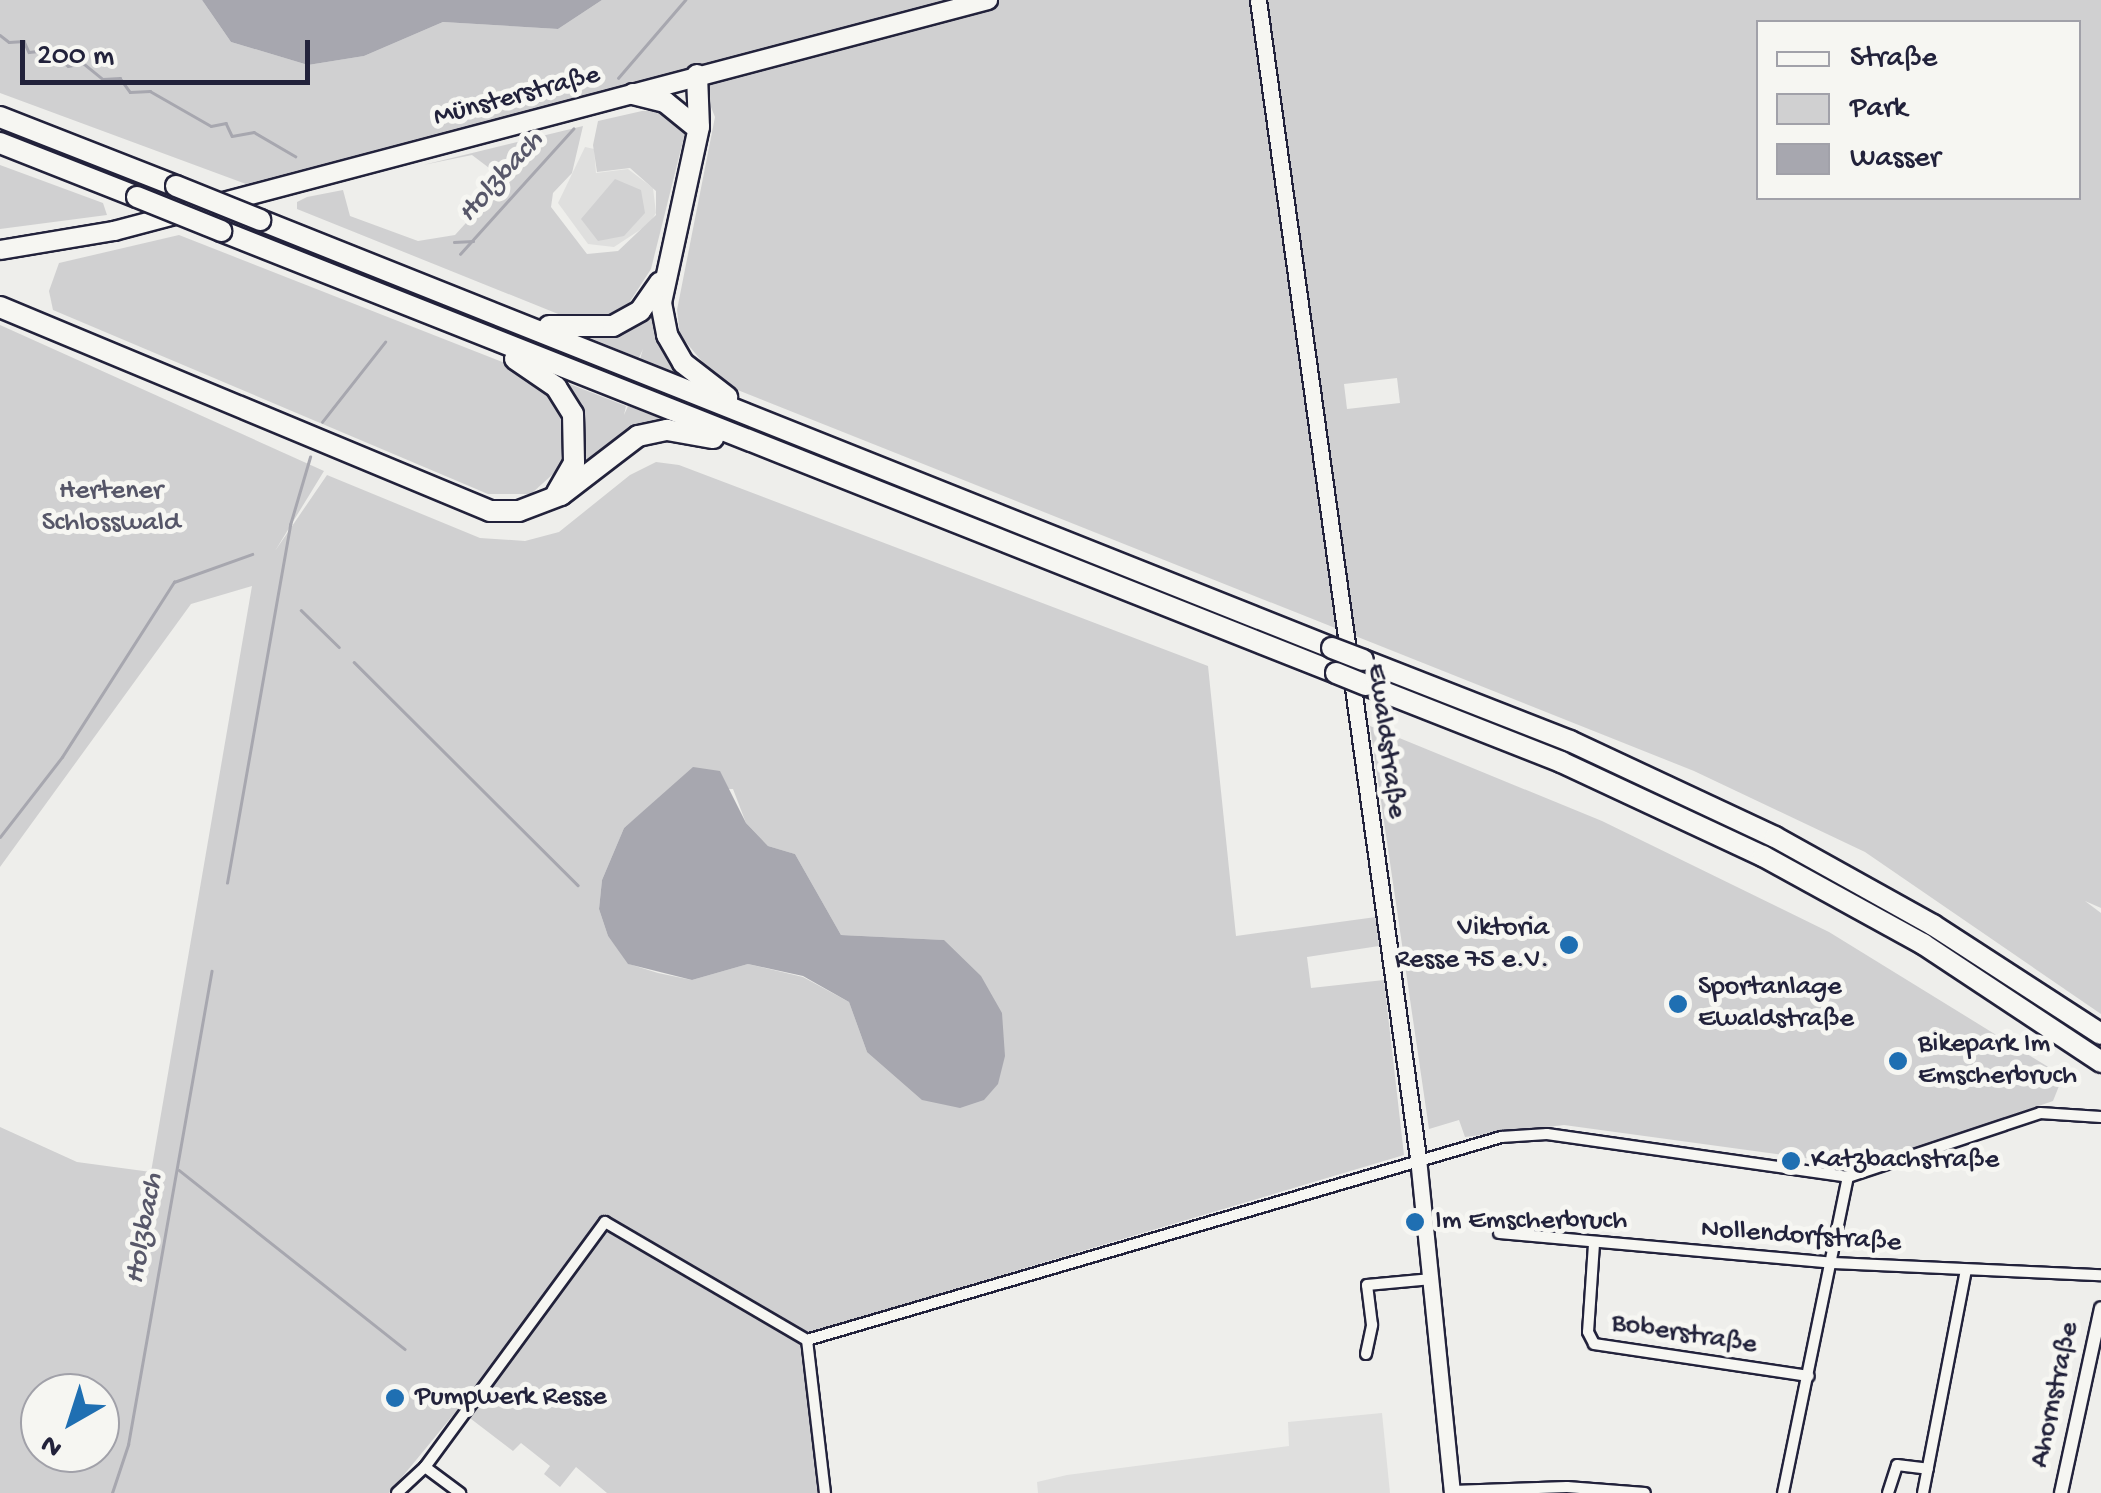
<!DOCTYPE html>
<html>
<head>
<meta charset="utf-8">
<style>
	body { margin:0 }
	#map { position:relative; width:2101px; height:1493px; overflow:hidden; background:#eeeeeb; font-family:"Gochi Hand",sans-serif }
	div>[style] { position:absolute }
	.built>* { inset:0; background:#dfdfde }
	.green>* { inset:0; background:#d0d0d1 }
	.water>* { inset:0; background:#a7a7af }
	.stream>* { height:2.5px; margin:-1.25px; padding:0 1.25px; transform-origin:1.25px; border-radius:1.25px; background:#a7a7af }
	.roads { filter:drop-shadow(2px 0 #22223b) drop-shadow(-2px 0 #22223b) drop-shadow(0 2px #22223b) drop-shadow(0 -2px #22223b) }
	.minor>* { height:10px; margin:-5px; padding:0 5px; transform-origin:5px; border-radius:5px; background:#f6f6f2 }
	.tertiary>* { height:12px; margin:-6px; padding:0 6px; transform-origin:6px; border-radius:6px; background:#f6f6f2 }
	.secondary>* { height:15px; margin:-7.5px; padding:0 7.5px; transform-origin:7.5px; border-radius:7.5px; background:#f6f6f2 }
	.primary>* { height:18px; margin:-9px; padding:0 9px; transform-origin:9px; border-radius:9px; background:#f6f6f2 }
	.motorway>* { height:20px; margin:-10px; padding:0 10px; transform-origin:10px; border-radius:10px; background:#f6f6f2 }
	.bridges { filter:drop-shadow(2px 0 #22223b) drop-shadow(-2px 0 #22223b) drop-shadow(0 2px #22223b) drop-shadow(0 -2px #22223b) }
	.motorway-bridge>* { height:20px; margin:-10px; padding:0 10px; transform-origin:10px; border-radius:10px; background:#f6f6f2 }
	.dots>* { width:28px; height:28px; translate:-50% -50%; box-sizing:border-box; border:5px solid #f6f6f2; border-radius:50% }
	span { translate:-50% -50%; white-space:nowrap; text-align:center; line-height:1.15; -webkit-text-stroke:10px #f6f6f2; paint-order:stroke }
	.street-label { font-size:28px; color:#22223b }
	.park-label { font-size:28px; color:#565668 }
	.poi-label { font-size:28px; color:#22223b }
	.right { translate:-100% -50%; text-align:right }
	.left { translate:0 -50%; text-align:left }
	.water-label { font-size:30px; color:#575769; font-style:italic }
	.legend { position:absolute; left:1756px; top:20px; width:325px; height:180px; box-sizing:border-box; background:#f6f6f2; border:2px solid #a1a1a9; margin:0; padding:12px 18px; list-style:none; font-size:30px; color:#22223b }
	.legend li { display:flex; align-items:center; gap:20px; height:50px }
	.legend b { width:50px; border:2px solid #a1a1a9 }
	.north { position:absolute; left:20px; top:1373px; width:100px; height:100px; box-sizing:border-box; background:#f6f6f2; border:2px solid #a1a1a9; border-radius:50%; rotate:219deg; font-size:28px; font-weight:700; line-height:40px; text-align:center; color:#22223b }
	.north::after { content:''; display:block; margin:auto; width:35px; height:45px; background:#1f6fb2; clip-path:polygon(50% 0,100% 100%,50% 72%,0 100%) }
	.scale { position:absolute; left:20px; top:40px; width:290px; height:45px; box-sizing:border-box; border:5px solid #22223b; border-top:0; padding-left:12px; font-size:30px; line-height:35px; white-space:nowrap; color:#22223b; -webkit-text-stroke:8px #f6f6f2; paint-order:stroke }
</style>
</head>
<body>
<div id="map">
	<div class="built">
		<div style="clip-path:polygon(585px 147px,594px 149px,596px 173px,628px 169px,653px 188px,656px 213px,649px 224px,614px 247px,588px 244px,558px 203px)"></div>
		<div style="clip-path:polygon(1382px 1413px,1390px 1493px,1038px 1493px,1037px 1482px,1067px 1475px,1289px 1446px,1288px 1422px)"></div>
	</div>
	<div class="green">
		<div style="clip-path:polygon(evenodd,0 0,202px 0,231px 42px,308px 65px,364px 56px,443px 22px,558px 29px,602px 0,2101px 0,2101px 908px,2085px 901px,2101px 913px,2101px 1014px,1865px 852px,1694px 771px,720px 383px,680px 335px,677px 310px,715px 117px,695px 67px,246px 184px,0 93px,0 0,1758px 22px,2078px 22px,2078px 198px,1758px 198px,1758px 22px,0 0,1397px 378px,1400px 403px,1347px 409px,1344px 384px,1397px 378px)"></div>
		<div style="clip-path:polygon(642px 111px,663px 111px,685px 133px,651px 269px,629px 303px,602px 318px,573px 320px,297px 209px,297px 202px,307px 197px,343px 190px,350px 216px,418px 241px,455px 235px,505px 180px,472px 155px,423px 165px,583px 126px,572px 173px,553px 193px,551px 207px,587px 254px,618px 251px,656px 215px,656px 191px,630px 168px,597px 172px,593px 145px,598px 121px)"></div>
		<div style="clip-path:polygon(0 165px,103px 203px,107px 215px,0 229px)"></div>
		<div style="clip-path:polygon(615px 179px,641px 190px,645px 213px,624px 236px,598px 241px,581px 219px)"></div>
		<div style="clip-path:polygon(179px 235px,528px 372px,564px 413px,564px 464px,531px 494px,488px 494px,53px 310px,49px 291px,59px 263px)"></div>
		<div style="clip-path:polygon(654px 301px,693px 380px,640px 359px,643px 349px,639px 358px,588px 337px)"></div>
		<div style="clip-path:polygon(evenodd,0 325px,324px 471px,275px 551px,327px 475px,480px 538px,525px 541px,559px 532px,630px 475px,656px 462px,679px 465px,1208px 666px,1236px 936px,1376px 917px,1379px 946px,1307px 957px,1311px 988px,1384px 980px,1404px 1155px,804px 1334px,818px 1493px,607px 1493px,576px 1467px,560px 1487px,544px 1474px,550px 1466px,521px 1443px,513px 1451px,458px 1409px,389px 1493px,0 1493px,0 1127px,77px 1162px,151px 1172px,252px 586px,191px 604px,0 867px,0 325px,670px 789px,733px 789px,746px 823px,768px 846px,795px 854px,841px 935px,944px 940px,867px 1052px,849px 1002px,803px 977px,748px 964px,692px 980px,658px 973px,629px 964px,608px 936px,599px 909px,602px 880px,624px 828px,670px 789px,0 325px,40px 1393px,100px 1393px,100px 1453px,40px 1453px,40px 1393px)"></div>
		<div style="clip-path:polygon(557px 379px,626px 406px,624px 415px,628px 406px,675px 424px,575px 480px)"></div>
		<div style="clip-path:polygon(1370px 726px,1602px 821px,1829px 932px,2063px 1076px,2053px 1101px,1863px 1166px,1564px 1125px,1465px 1137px,1459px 1120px,1429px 1129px)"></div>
	</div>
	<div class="water">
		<div style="clip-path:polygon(202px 0,602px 0,558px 29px,443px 22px,364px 56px,308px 65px,231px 42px)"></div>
		<div style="clip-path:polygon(693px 767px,720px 771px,746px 823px,768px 846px,795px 854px,841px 935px,944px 940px,981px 976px,1002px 1013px,1005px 1056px,998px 1084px,984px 1100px,960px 1108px,922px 1100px,867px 1052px,849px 1002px,803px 976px,748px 964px,692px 980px,628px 964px,608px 936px,599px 909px,602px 880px,624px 828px)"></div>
	</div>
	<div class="stream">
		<div style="left:0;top:35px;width:11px;rotate:38deg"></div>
		<div style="left:9px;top:42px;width:15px;rotate:-4deg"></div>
		<div style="left:24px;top:41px;width:12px;rotate:66deg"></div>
		<div style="left:29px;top:52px;width:18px;rotate:-6deg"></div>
		<div style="left:47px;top:50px;width:26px;rotate:37deg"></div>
		<div style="left:68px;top:66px;width:15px;rotate:-11deg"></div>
		<div style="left:83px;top:63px;width:26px;rotate:39deg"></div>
		<div style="left:103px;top:79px;width:17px;rotate:-3deg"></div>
		<div style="left:120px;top:78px;width:17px;rotate:54deg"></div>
		<div style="left:130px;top:92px;width:20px;rotate:-3deg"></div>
		<div style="left:150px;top:91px;width:70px;rotate:29.8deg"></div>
		<div style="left:211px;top:126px;width:15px;rotate:-11deg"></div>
		<div style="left:226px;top:123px;width:14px;rotate:65deg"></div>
		<div style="left:232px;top:136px;width:22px;rotate:-10deg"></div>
		<div style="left:254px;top:132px;width:48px;rotate:30.3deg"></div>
		<div style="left:618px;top:78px;width:103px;rotate:-49.3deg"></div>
		<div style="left:454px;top:242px;width:19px;rotate:-3deg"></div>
		<div style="left:460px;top:254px;width:169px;rotate:-47.9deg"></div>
		<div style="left:322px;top:422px;width:102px;rotate:-51.8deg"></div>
		<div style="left:301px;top:610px;width:53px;rotate:44.2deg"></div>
		<div style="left:354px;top:662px;width:316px;rotate:44.9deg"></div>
		<div style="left:0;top:837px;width:101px;rotate:-52.2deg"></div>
		<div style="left:62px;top:757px;width:208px;rotate:-57.4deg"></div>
		<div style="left:174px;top:582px;width:83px;rotate:-19.7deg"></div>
		<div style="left:227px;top:883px;width:364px;rotate:-80deg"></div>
		<div style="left:290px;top:525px;width:71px;rotate:-73.6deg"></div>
		<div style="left:179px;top:1170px;width:288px;rotate:38.4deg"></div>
		<div style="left:112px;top:1493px;width:51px;rotate:-71.6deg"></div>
		<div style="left:128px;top:1445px;width:481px;rotate:-80deg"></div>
	</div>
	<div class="roads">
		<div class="minor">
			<div style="left:1499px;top:1233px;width:335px;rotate:5.1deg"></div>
			<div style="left:1833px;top:1263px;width:268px;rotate:2.6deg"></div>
			<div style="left:1594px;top:1244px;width:88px;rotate:93.9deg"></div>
			<div style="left:1588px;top:1332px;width:13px;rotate:63deg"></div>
			<div style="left:1594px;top:1344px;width:217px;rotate:8.5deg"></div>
			<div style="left:807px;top:1340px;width:154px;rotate:83.3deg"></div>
			<div style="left:1366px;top:1354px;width:30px;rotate:-78deg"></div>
			<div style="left:1372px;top:1325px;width:40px;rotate:-97.1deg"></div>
			<div style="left:1367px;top:1285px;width:65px;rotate:-5.3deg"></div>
			<div style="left:425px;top:1467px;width:44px;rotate:36.6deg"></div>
			<div style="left:1452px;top:1491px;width:115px;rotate:-2deg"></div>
			<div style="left:1567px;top:1487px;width:78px;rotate:4.4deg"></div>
			<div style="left:397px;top:1493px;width:38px;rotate:-43deg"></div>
			<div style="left:425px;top:1467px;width:304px;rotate:-53.7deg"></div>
			<div style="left:605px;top:1222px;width:234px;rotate:30.3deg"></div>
			<div style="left:807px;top:1340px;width:723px;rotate:-16.3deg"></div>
			<div style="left:1501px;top:1137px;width:46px;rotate:-3.7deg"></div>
			<div style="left:1547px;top:1134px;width:304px;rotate:8.1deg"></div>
			<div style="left:1848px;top:1177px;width:202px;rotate:-18.4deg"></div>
			<div style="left:2040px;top:1113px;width:61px;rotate:3.8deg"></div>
			<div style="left:1783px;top:1493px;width:323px;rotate:-78.4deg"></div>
			<div style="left:1888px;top:1493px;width:29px;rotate:-72deg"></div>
			<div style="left:1897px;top:1465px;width:31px;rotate:7deg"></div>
			<div style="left:1923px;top:1493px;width:227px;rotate:-79.1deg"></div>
		</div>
		<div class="tertiary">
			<div style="left:2061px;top:1493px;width:189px;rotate:-77.8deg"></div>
		</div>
		<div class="secondary">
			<div style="left:1258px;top:0;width:1169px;rotate:82.13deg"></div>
			<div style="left:1418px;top:1158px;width:337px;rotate:84.2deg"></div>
		</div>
		<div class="primary">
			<div style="left:0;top:250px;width:116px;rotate:-9.5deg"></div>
			<div style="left:114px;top:231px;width:904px;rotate:-14.8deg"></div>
		</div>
		<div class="motorway">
			<div style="left:697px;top:75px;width:52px;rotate:87.8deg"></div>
			<div style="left:699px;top:127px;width:180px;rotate:102.2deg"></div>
			<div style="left:661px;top:303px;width:33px;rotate:79deg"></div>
			<div style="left:667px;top:335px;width:32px;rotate:60deg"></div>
			<div style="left:683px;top:363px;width:56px;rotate:37.7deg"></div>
			<div style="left:633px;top:94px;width:33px;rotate:14deg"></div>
			<div style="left:665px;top:102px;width:36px;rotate:39deg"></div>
			<div style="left:0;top:117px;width:189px;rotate:21.4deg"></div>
			<div style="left:0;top:143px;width:147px;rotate:21.5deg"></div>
			<div style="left:260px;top:220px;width:1154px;rotate:21.76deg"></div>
			<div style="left:221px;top:231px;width:1199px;rotate:21.62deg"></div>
			<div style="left:0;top:307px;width:531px;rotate:22.6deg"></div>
			<div style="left:490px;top:511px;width:29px"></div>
			<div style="left:519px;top:511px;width:45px;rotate:-20.9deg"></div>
			<div style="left:561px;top:495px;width:97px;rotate:-37.5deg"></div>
			<div style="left:638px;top:436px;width:30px;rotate:-12deg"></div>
			<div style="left:667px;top:430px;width:47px;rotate:9.9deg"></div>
			<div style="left:549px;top:326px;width:64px"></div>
			<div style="left:613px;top:326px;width:31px;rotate:-29deg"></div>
			<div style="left:640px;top:311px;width:35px;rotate:-55deg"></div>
			<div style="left:515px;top:359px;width:50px;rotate:34.3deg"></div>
			<div style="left:556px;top:387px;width:32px;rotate:58deg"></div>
			<div style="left:573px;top:414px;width:49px;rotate:88.8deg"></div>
			<div style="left:574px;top:463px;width:34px;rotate:120deg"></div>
			<div style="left:1363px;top:660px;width:222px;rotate:21.4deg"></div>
			<div style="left:1570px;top:741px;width:226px;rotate:25.1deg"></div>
			<div style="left:1775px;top:837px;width:181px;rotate:29.1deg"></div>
			<div style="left:1933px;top:925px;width:200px;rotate:33deg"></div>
			<div style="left:1366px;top:685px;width:210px;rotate:21.5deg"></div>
			<div style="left:1561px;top:762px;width:223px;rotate:25deg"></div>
			<div style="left:1763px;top:856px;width:183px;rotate:28.8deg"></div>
			<div style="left:1923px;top:944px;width:214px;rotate:33.5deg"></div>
		</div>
	</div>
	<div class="bridges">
		<div class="motorway-bridge">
			<div style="left:176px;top:186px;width:91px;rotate:22deg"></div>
			<div style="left:137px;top:197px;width:91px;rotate:22deg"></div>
			<div style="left:1332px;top:648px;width:33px;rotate:21deg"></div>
			<div style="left:1336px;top:673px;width:32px;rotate:22deg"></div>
		</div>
	</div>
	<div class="dots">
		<div style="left:1569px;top:945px;background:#1f6fb2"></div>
		<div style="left:1678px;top:1004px;background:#1f6fb2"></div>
		<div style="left:1898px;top:1061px;background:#1f6fb2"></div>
		<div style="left:1791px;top:1161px;background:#1f6fb2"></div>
		<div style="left:1415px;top:1222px;background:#1f6fb2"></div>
		<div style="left:395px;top:1398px;background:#1f6fb2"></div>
	</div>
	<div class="street-label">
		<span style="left:517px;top:97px;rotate:-15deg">Münsterstraße</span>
		<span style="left:1385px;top:741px;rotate:82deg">Ewaldstraße</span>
		<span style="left:1801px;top:1237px;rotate:4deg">Nollendorfstraße</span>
		<span style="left:1684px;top:1335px;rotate:9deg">Boberstraße</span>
		<span style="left:2056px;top:1395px;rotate:-78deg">Ahornstraße</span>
	</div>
	<div class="park-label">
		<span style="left:111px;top:508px">Hertener<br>Schlosswald</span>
	</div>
	<div class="poi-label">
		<span class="right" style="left:1549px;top:945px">Viktoria<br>Resse 75 e.V.</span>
		<span class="left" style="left:1698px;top:1004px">Sportanlage<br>Ewaldstraße</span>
		<span class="left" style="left:1918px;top:1061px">Bikepark Im<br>Emscherbruch</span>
		<span class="left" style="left:1811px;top:1161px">Katzbachstraße</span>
		<span class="left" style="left:1435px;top:1222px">Im Emscherbruch</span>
		<span class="left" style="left:415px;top:1398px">Pumpwerk Resse</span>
	</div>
	<div class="water-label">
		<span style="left:502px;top:178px;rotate:-48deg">Holzbach</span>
		<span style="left:146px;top:1229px;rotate:-80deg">Holzbach</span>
	</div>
	<ul class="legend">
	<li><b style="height:12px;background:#f6f6f2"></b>Straße</li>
	<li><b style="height:28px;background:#d0d0d1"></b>Park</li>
	<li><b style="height:28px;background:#a7a7af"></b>Wasser</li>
	</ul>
	<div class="north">N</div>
	<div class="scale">200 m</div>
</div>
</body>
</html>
